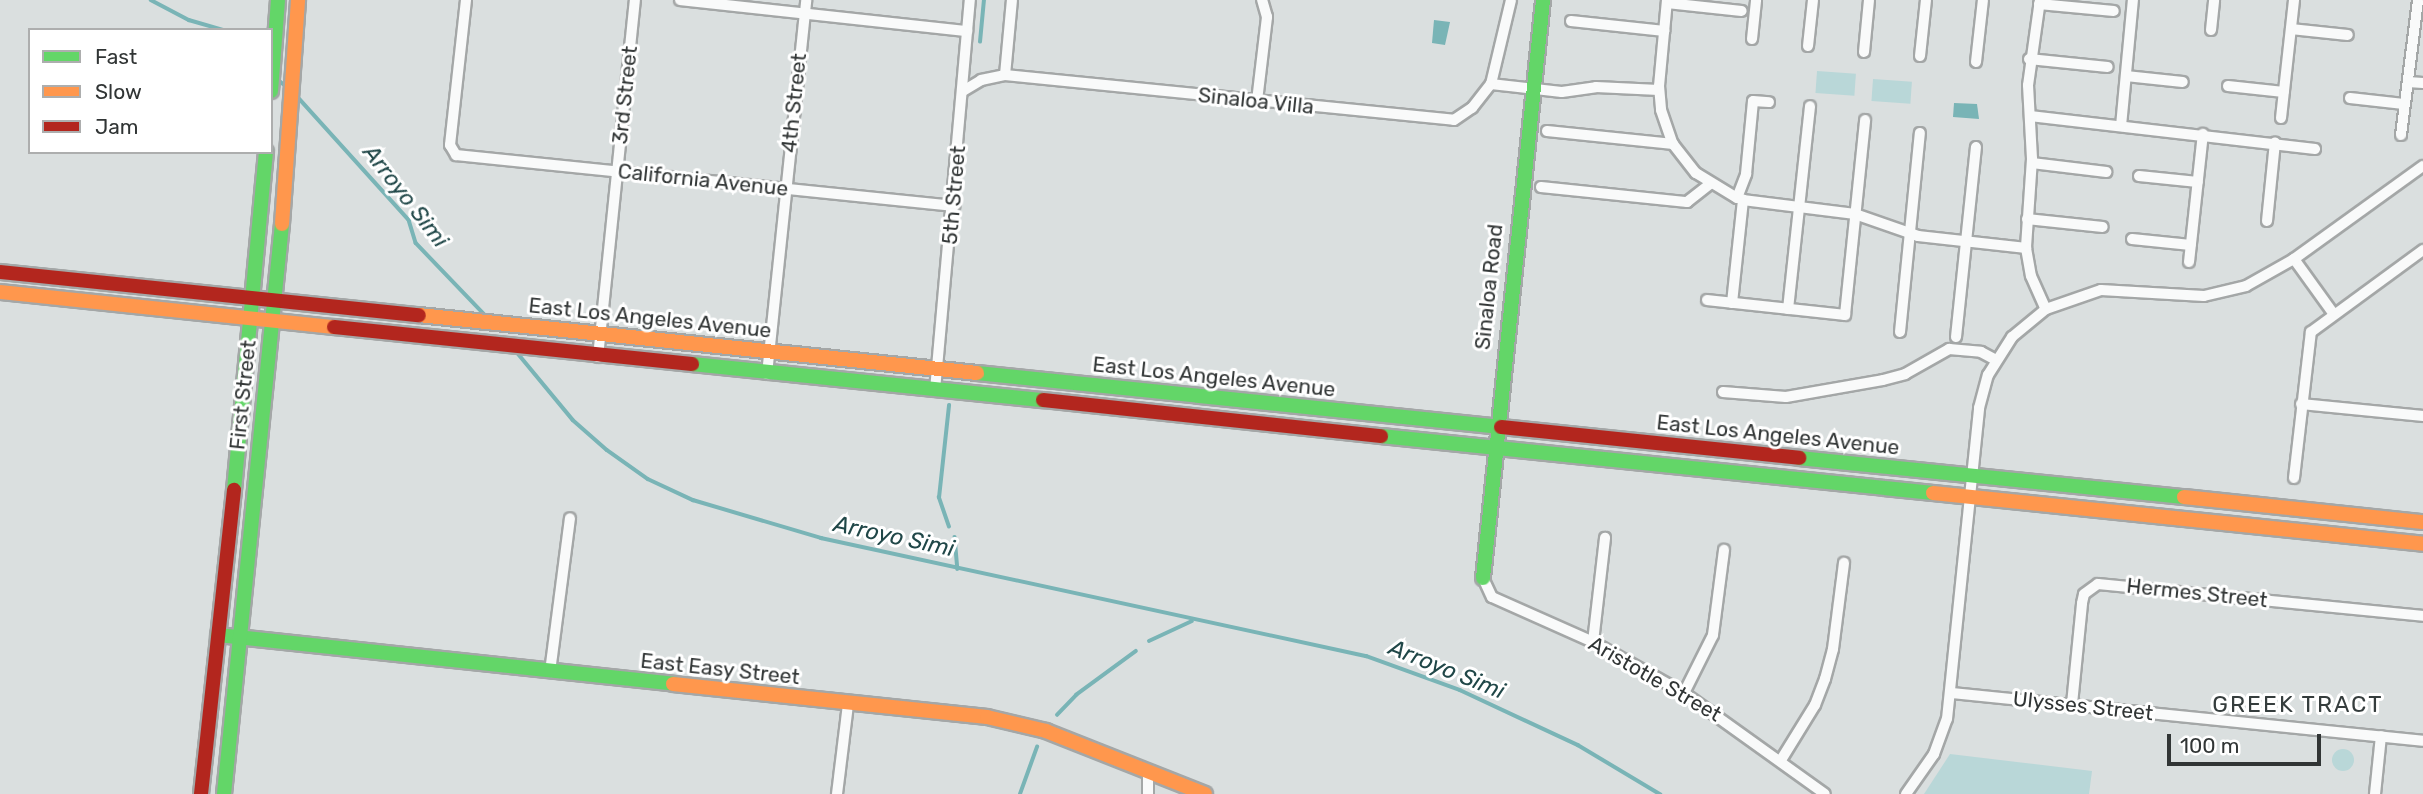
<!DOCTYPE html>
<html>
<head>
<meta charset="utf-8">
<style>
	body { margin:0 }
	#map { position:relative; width:2423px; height:794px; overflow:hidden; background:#dadfdf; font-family:Rubik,sans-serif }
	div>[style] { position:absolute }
	.green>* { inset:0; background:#b9d7d8; transform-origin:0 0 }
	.round { border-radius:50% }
	.water>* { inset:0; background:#79b4b6 }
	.stream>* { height:3.5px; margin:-1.75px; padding:0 1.75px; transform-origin:1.75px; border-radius:1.75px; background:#79b4b6 }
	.roads { filter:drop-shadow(2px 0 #a4a7a7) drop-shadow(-2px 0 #a4a7a7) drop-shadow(0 2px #a4a7a7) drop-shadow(0 -2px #a4a7a7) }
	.street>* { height:10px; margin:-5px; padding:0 5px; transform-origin:5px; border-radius:5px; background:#f9fafa }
	.fast>* { height:14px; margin:-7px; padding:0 7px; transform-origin:7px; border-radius:7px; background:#63d668 }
	.slow>* { height:14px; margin:-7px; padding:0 7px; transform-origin:7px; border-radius:7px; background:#ff974d }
	.jam>* { height:14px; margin:-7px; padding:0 7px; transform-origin:7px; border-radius:7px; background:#b3261e }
	span { translate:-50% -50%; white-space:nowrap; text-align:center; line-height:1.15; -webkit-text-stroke:6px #fff; paint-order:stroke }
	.street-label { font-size:21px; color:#313535 }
	.water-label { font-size:23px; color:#204748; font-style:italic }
	.neighbourhood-label { font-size:23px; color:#353d3d; letter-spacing:2px }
	.legend { position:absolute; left:28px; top:28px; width:245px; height:126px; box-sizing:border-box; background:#fff; border:2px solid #adaeae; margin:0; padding:9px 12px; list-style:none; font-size:21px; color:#313535 }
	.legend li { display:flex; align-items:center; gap:14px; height:35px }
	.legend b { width:35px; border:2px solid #adaeae }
	.scale { position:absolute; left:2167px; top:734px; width:154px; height:32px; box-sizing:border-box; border:4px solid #313535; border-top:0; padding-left:9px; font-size:21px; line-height:24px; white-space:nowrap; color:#313535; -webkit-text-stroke:5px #fff; paint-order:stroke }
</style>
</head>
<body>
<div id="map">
	<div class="green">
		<div style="left:1817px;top:71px;width:39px;height:22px;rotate:4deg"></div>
		<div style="left:1873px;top:79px;width:39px;height:22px;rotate:4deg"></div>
		<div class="round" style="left:2332px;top:749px;width:22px;height:22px"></div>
		<div style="clip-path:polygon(1950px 754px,2092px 771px,2089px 794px,1924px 794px)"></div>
	</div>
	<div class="water">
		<div style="clip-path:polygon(1434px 20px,1450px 22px,1445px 45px,1432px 43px)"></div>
		<div style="clip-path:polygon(1954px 103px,1977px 104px,1979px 119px,1953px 117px)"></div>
	</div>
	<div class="stream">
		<div style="left:151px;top:0;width:43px;rotate:27.8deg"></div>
		<div style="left:189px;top:20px;width:36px;rotate:16deg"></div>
		<div style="left:980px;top:42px;width:42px;rotate:-84.6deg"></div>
		<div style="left:275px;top:77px;width:17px;rotate:40deg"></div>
		<div style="left:296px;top:95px;width:169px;rotate:47.9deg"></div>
		<div style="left:409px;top:220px;width:24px;rotate:73deg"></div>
		<div style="left:416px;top:243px;width:101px;rotate:46.2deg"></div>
		<div style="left:516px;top:351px;width:89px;rotate:50.4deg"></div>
		<div style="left:573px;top:420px;width:45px;rotate:41.4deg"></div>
		<div style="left:607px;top:450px;width:50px;rotate:35.3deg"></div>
		<div style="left:648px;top:479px;width:50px;rotate:25deg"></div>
		<div style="left:693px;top:500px;width:134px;rotate:16.5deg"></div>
		<div style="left:821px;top:538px;width:558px;rotate:12.22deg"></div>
		<div style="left:1366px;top:656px;width:100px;rotate:19.9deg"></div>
		<div style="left:1460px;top:690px;width:130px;rotate:25deg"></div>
		<div style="left:1578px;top:745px;width:96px;rotate:30.9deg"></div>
		<div style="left:949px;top:527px;width:31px;rotate:-109deg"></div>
		<div style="left:939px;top:498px;width:93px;rotate:-83.8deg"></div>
		<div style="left:955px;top:537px;width:32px;rotate:85deg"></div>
		<div style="left:1149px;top:641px;width:47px;rotate:-24.9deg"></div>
		<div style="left:1057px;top:715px;width:28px;rotate:-46deg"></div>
		<div style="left:1076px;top:695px;width:74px;rotate:-36.3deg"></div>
		<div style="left:1020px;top:794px;width:50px;rotate:-70.1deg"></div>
	</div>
	<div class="roads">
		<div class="street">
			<div style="left:466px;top:0;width:146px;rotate:96.3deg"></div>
			<div style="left:450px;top:145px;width:12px;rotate:59deg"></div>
			<div style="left:456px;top:155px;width:501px;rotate:5.85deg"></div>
			<div style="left:680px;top:0;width:289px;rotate:6.2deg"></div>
			<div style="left:1667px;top:0;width:86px;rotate:95.3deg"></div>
			<div style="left:1659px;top:86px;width:24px;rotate:85deg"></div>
			<div style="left:1661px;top:110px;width:36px;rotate:71deg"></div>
			<div style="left:1673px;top:144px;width:37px;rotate:52deg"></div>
			<div style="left:1696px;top:173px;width:48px;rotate:31.4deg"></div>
			<div style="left:1737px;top:198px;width:26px;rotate:-69deg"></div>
			<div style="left:1746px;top:174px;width:73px;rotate:-84.5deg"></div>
			<div style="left:1753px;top:101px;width:16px;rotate:4deg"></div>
			<div style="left:2040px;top:0;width:86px;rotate:98deg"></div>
			<div style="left:2028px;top:85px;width:74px;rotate:86.9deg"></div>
			<div style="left:2032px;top:159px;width:89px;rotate:93.9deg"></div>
			<div style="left:2026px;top:248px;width:28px;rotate:80deg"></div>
			<div style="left:2031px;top:276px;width:36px;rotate:66deg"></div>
			<div style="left:1667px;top:3px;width:75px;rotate:6.1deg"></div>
			<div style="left:2039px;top:4px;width:75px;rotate:5.3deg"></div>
			<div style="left:1571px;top:21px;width:94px;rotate:6.1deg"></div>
			<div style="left:2291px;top:29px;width:57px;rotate:6deg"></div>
			<div style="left:2211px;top:30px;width:30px;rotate:-84deg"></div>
			<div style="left:1752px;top:39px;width:39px;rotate:-84deg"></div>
			<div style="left:1808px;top:46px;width:46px;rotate:-83.8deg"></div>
			<div style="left:1864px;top:52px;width:52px;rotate:-84.5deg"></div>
			<div style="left:1920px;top:56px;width:56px;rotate:-83.9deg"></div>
			<div style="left:2029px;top:59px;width:79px;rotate:5.8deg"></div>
			<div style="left:1976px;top:62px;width:62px;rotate:-83.6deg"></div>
			<div style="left:1005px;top:75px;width:75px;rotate:-84.7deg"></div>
			<div style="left:2126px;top:76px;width:57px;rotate:6deg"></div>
			<div style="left:2408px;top:82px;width:15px;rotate:4deg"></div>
			<div style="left:1491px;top:84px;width:71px;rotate:6.4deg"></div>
			<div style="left:1562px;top:92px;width:34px;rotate:-8deg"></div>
			<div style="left:1596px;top:87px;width:63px;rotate:2.7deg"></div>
			<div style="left:2228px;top:86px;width:56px;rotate:6.1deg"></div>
			<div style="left:963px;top:91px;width:21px;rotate:-31deg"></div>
			<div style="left:981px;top:80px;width:25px;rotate:-12deg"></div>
			<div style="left:1005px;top:75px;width:451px;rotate:5.7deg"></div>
			<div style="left:1454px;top:120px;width:22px;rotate:-34deg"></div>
			<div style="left:1472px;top:108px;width:31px;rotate:-52deg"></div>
			<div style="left:1491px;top:84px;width:86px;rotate:-76.6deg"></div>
			<div style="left:2350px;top:98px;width:54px;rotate:6.3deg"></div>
			<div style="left:1257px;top:101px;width:85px;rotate:-83.2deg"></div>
			<div style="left:1267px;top:17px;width:18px;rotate:-106deg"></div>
			<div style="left:2030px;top:116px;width:287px;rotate:6.6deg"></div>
			<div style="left:2281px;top:118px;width:119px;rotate:-83.7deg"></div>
			<div style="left:2121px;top:126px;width:127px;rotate:-84.6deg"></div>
			<div style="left:1547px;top:131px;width:127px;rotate:5.9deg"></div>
			<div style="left:2401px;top:135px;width:136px;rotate:-82.8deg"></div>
			<div style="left:2032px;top:163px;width:75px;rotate:6.9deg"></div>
			<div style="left:2139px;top:176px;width:59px;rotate:5.8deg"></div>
			<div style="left:1541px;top:187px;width:147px;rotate:5.9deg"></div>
			<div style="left:1687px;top:202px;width:29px;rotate:-38deg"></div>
			<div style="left:2027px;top:219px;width:76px;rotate:6deg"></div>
			<div style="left:2267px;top:221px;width:79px;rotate:-84.2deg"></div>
			<div style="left:2132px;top:239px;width:59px;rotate:5.8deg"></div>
			<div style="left:2294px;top:259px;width:67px;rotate:54.2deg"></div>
			<div style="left:2189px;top:262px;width:129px;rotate:-83.8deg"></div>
			<div style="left:1707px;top:300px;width:139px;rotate:6.2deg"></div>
			<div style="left:1845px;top:315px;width:196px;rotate:-84.1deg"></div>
			<div style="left:1732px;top:303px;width:104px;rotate:-83.9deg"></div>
			<div style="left:1743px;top:200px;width:113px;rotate:7.1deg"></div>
			<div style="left:1855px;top:214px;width:67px;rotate:19.2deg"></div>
			<div style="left:1918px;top:236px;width:109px;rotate:6.3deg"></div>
			<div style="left:1788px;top:309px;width:204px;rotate:-83.8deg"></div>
			<div style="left:1900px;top:332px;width:200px;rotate:-84.3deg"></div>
			<div style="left:1956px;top:337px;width:191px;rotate:-84deg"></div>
			<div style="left:598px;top:357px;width:359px;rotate:-84.1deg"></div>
			<div style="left:767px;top:374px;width:376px;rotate:-84deg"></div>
			<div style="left:935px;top:390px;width:392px;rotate:-84.9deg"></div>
			<div style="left:1723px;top:392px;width:63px;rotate:4.5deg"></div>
			<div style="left:1786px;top:397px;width:98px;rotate:-9.9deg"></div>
			<div style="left:1883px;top:380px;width:23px;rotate:-15deg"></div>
			<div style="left:1905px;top:374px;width:51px;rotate:-29.6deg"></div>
			<div style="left:1949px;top:349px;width:32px;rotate:5deg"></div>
			<div style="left:1981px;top:352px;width:17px;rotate:28deg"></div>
			<div style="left:2301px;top:404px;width:123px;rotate:5.6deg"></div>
			<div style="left:2294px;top:478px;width:147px;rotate:-83.4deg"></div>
			<div style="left:2311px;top:332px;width:139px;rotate:-36.2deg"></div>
			<div style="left:1483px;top:578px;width:21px;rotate:65deg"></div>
			<div style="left:1492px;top:597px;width:111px;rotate:24deg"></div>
			<div style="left:1593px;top:642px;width:104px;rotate:29.3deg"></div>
			<div style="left:1684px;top:693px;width:173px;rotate:35.6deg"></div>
			<div style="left:1593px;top:642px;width:105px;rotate:-83.4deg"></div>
			<div style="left:550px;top:672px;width:155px;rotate:-82.6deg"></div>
			<div style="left:1684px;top:693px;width:65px;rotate:-63.4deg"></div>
			<div style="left:1713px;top:635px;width:86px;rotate:-82.6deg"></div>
			<div style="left:1952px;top:693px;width:473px;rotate:5.8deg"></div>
			<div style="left:2072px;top:704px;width:101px;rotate:-84.3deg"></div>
			<div style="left:2082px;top:603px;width:9px;rotate:-77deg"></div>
			<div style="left:2084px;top:594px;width:17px;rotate:-36deg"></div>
			<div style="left:2098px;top:584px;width:327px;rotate:5.6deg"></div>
			<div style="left:1781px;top:760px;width:65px;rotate:-58.3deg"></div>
			<div style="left:1815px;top:705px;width:28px;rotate:-69deg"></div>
			<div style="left:1825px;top:679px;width:31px;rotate:-75deg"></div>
			<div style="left:1833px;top:649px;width:87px;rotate:-82.7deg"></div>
			<div style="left:837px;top:794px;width:91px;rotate:-83deg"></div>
			<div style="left:1148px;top:794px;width:22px;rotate:-90deg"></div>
			<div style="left:1906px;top:794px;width:49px;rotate:-55deg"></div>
			<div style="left:1934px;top:754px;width:37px;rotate:-70deg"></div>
			<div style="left:1947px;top:719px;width:313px;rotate:-84.1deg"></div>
			<div style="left:1979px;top:408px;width:34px;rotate:-75deg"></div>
			<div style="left:1988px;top:375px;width:45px;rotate:-57.7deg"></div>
			<div style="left:2012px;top:337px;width:44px;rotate:-39.5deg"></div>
			<div style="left:2046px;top:309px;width:58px;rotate:-19.1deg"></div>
			<div style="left:2101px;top:290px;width:103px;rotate:3.3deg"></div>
			<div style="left:2204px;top:296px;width:43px;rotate:-13.4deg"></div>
			<div style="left:2246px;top:286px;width:55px;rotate:-29.4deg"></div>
			<div style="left:2294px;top:259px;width:159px;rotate:-35.8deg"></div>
			<div style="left:2375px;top:794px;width:58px;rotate:-84.1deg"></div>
		</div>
		<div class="fast">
			<div style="left:271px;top:91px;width:91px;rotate:-85.6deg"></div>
			<div style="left:692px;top:364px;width:353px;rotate:5.9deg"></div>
			<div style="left:977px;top:373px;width:527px;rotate:5.88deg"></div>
			<div style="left:1381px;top:436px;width:555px;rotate:5.9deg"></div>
			<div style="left:1799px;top:458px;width:387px;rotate:5.8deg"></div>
			<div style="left:234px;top:490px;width:340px;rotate:-84.6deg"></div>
			<div style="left:1483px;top:578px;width:581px;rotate:-84.07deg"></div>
			<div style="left:218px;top:635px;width:458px;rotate:6.1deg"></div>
			<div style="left:224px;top:794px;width:573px;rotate:-84.19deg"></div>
		</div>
		<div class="slow">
			<div style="left:282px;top:224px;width:225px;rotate:-85.9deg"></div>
			<div style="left:0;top:292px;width:336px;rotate:6deg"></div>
			<div style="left:419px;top:315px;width:561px;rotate:5.93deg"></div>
			<div style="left:1933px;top:493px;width:493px;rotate:5.9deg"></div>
			<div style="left:2184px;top:497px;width:240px;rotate:6deg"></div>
			<div style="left:673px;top:684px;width:316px;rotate:6deg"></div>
			<div style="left:987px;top:717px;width:61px;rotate:13.3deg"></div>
			<div style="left:1046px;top:731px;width:171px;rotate:21.6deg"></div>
		</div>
		<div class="jam">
			<div style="left:0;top:272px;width:421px;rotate:5.9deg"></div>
			<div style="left:334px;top:327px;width:360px;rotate:5.9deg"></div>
			<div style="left:1043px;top:400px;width:340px;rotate:6.1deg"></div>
			<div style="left:1501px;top:427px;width:300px;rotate:5.9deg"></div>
			<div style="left:201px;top:794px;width:306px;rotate:-83.8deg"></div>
		</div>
	</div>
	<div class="street-label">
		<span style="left:625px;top:95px;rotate:-84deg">3rd Street</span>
		<span style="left:1256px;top:101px;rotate:6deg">Sinaloa Villa</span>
		<span style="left:794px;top:103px;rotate:-84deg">4th Street</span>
		<span style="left:703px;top:180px;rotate:6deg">California Avenue</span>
		<span style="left:954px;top:195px;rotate:-85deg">5th Street</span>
		<span style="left:1489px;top:287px;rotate:-84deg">Sinaloa Road</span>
		<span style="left:650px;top:318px;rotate:6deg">East Los Angeles Avenue</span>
		<span style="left:1214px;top:377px;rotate:6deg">East Los Angeles Avenue</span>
		<span style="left:243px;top:395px;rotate:-84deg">First Street</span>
		<span style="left:1778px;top:435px;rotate:6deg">East Los Angeles Avenue</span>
		<span style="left:2197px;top:593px;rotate:6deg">Hermes Street</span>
		<span style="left:720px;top:669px;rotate:6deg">East Easy Street</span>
		<span style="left:1655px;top:679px;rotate:30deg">Aristotle Street</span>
		<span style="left:2083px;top:706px;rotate:6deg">Ulysses Street</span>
	</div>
	<div class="water-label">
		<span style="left:406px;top:196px;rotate:52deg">Arroyo Simi</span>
		<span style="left:894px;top:536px;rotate:12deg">Arroyo Simi</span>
		<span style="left:1447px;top:669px;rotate:22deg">Arroyo Simi</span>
	</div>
	<div class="neighbourhood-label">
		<span style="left:2298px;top:704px">GREEK TRACT</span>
	</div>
	<ul class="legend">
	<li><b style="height:9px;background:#63d668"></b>Fast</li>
	<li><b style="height:9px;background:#ff974d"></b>Slow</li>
	<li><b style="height:9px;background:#b3261e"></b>Jam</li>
	</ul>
	<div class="scale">100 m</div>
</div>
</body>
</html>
